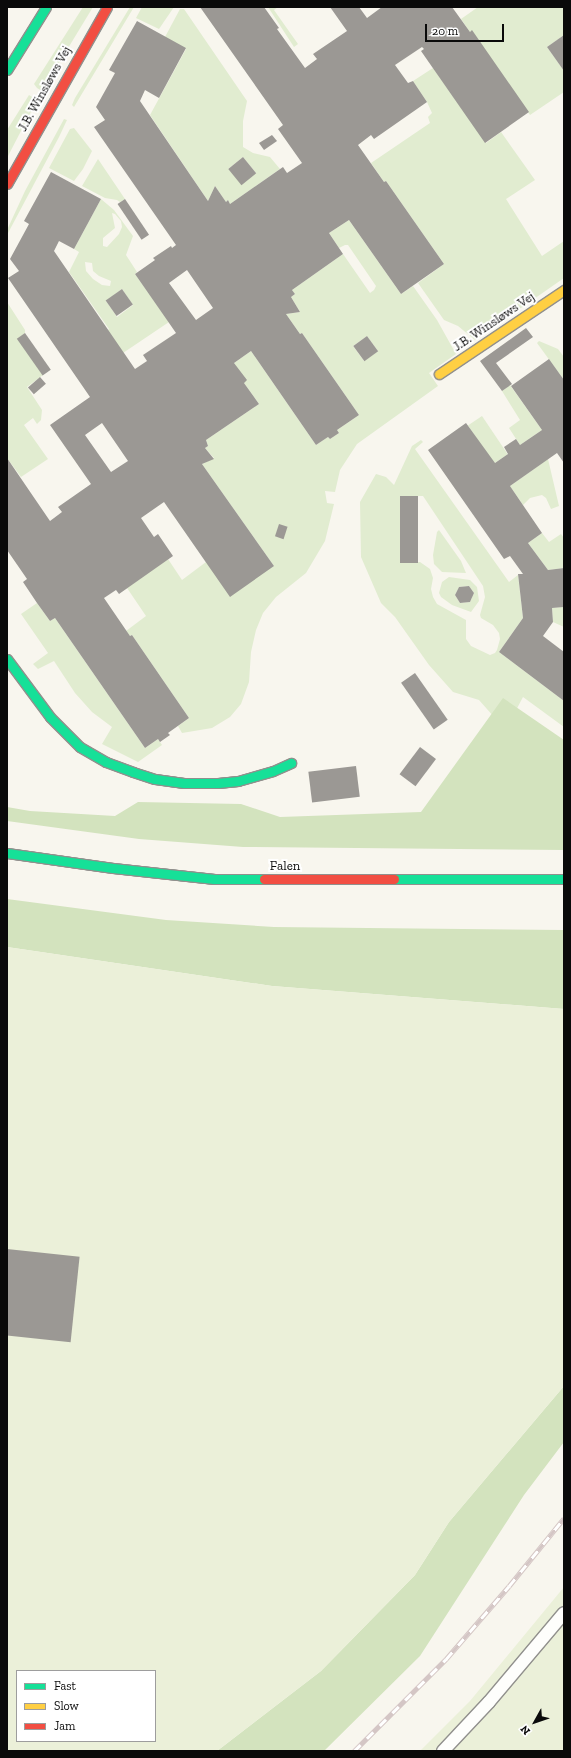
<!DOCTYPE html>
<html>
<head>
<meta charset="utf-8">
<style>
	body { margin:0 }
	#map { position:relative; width:571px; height:1758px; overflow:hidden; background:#f8f6ee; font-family:"Zilla Slab",serif }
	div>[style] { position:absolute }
	.green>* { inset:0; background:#e1ecd0; transform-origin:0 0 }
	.forest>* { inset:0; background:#d3e3be }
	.pitch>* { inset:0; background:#ebf0d9 }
	.building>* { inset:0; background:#9b9894; transform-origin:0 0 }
	.roads { filter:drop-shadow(1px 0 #91908d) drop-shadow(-1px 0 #91908d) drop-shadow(0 1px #91908d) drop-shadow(0 -1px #91908d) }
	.lane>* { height:12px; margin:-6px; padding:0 6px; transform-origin:6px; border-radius:6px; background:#fefefc }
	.fast>* { height:9px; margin:-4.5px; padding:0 4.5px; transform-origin:4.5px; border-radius:4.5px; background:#16e098 }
	.slow>* { height:9px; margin:-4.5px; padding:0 4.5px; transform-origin:4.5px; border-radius:4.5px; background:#ffcf43 }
	.jam>* { height:9px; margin:-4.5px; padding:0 4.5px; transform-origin:4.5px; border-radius:4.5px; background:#f24e42 }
	.rail>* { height:4.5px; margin-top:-2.25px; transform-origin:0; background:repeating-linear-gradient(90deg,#fff 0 9px,#d4c6c5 0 18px); box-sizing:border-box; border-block:1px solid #d4c6c5 }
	span { translate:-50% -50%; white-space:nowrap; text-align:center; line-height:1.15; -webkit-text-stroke:4px #fff; paint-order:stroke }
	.street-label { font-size:13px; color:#0a0a0a }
	.frame { position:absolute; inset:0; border:8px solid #0a0a0a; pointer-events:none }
	.legend { position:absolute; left:16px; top:1670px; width:140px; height:72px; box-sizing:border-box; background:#fff; border:1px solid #9d9d9d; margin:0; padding:5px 7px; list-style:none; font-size:12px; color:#0a0a0a }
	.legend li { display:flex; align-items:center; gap:8px; height:20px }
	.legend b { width:20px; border:1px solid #9d9d9d }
	.north { position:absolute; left:515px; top:1702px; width:40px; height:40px; -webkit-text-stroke:3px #fff; paint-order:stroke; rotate:230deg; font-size:11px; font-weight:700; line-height:16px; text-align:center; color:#0a0a0a }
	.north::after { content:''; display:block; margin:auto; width:14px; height:18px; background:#0a0a0a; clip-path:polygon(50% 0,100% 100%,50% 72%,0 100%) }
	.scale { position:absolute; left:425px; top:24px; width:79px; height:18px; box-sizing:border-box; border:2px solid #0a0a0a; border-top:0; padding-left:5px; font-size:12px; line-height:14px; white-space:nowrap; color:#0a0a0a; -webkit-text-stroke:3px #fff; paint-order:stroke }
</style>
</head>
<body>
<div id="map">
	<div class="green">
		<div style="clip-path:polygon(83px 7px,93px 7px,42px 91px,37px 88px,34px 84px)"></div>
		<div style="clip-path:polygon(130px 7px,134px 7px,74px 107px,72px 105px,75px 98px)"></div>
		<div style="clip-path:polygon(142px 7px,174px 7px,159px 29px,136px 18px)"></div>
		<div style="clip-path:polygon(268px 7px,278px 7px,274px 10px,298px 44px,294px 47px)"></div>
		<div style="clip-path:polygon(478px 7px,564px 7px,564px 35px,547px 47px,564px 71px,564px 92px,530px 115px,472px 31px,470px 32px,461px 19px)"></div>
		<div style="clip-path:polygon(evenodd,180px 9px,184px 9px,247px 101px,243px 121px,243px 147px,253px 153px,270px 157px,280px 169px,230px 204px,228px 200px,226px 202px,215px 186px,208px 201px,150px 115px,186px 49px,165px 37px,180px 9px,243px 157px,256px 173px,228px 169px,243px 157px)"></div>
		<div style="clip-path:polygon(433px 68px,486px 143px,501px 132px,535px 180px,506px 199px,542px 256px,564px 241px,564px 278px,475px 340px,458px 326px,444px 320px,418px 283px,444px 264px,386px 181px,384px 182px,371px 163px,430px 123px,428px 117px,432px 113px,427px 102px,413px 81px)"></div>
		<div style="clip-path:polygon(29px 95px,37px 100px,7px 158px,7px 130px)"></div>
		<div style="clip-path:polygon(64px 119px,67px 120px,59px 137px,7px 235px,7px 230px,25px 191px)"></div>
		<div style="clip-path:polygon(74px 128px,92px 151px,83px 169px,74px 181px,49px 168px,70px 129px)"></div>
		<div style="clip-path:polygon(98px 159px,125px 199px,120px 202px,117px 200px,105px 198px,82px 186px)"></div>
		<div style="clip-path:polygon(evenodd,101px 199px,114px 210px,133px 236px,126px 255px,137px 272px,135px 274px,169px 322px,123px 353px,107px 331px,109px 329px,69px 272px,79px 252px,74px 249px,101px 199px,112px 213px,115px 214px,121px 221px,122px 227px,119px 234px,107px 247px,103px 246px,103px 238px,115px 228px,112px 213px,101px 199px,85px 262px,92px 263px,93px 271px,99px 276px,111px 281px,110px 286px,102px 285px,93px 279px,86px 271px,85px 262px,101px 199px,122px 289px,133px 305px,117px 317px,106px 301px,122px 289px)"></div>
		<div style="clip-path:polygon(evenodd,349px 220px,401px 294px,413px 286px,437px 320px,456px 354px,429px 373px,438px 386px,357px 444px,340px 470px,335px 492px,325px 491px,327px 503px,334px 504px,325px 541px,306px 573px,276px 597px,263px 613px,256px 630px,251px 652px,249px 682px,241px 704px,230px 717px,212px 728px,182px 733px,178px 726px,189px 718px,132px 635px,130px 636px,126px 631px,146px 616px,127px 588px,168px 559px,182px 580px,206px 562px,274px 566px,202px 464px,214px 458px,205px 448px,208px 446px,206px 440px,259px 404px,244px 383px,234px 363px,251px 351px,316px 445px,328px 437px,330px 439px,339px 433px,337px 430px,359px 415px,302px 333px,300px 334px,286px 314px,300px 312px,291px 297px,295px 294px,292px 290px,343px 254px,370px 293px,374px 290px,376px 286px,348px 245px,345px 245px,339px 248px,329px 233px,349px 220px,367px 336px,378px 351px,364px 361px,353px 346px,367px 336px)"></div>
		<div style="clip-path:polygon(7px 302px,25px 330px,25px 333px,18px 339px,43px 375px,27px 387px,42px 410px,41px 420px,37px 424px,33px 418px,24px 425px,48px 459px,21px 477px,7px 458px)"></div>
		<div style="clip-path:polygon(539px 341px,558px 349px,564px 357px,564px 380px,537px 343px)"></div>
		<div style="clip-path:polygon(510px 385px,542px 430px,520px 445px,509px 428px,520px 420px,502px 391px)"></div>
		<div style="left:482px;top:416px;width:46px;height:17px;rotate:56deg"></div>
		<div style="clip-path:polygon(evenodd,421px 440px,423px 442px,415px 449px,509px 582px,518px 575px,523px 618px,499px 652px,564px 701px,564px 727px,523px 697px,513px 716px,502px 726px,479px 700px,453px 692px,429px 665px,395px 617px,381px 603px,361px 557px,360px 502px,376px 474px,386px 477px,394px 485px,412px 446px,421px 440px,401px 496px,423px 496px,483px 586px,485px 597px,480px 615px,481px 618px,493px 625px,499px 633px,500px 639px,497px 650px,495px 653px,490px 655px,471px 646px,466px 639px,466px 620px,437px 604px,433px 597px,431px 589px,433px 578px,430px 569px,420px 562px,402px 563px,401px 496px)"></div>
		<div style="clip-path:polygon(548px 459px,559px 506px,551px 509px,546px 498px,542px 495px,530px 498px,523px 505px,510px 486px)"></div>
		<div style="clip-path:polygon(439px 530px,461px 561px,466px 573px,442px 572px,434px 564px,433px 555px,437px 532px)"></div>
		<div style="clip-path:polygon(542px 533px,549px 542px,561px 534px,564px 538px,564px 568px,548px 570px,528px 543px)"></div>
		<div style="clip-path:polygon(evenodd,449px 577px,470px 580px,477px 587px,479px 601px,471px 612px,452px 605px,441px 597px,439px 593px,442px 582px,449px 577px,469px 586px,474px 593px,470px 602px,460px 603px,455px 595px,459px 587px,469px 586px)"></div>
		<div style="clip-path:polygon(37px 603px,50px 621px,55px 618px,145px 748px,158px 739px,162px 745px,138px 762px,102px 744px,112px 727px,92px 712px,75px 693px,54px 661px,38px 669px,33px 664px,48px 653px,21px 614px)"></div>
		<div style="clip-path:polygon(564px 607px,564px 627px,553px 622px,552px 608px)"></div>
	</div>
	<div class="forest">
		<div style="clip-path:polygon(503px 698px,564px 740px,564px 850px,243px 847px,139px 839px,7px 821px,7px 807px,30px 811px,115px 816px,138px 802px,241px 804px,280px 817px,421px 812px)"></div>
		<div style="clip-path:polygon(7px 899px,166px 920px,274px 927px,564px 930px,564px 1009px,272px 986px,7px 947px)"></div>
		<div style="clip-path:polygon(564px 1386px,564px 1442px,524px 1495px,420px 1656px,324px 1751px,217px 1751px,321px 1671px,415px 1575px,449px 1522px)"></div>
	</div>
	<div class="pitch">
		<div style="clip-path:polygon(evenodd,7px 947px,272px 986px,564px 1009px,564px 1386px,449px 1522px,415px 1575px,321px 1671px,217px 1751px,7px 1751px,7px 947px,17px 1671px,155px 1671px,155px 1741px,17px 1741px,17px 1671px)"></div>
		<div style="clip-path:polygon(564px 1587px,564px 1751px,420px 1751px,470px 1701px)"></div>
	</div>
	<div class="building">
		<div style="clip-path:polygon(evenodd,200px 7px,264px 7px,279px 28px,277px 29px,305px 68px,317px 59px,313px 54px,347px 31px,330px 7px,359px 7px,367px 18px,382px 7px,452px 7px,470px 32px,472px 30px,529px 112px,485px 143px,421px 51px,424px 49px,422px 47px,395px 65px,408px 83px,413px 81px,427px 102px,374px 139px,371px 135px,358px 145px,384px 182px,386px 181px,444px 264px,401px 294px,349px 220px,329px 233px,343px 254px,292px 290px,295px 294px,291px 297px,300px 312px,286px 314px,300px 334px,302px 333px,359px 415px,337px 430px,339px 433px,330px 439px,328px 437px,316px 445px,251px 351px,234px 363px,247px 380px,244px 383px,259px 404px,206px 440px,208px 446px,205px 448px,214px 459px,202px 464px,274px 566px,230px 597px,164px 502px,141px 518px,154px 537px,158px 534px,173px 556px,119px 594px,116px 590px,104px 598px,130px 636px,132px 635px,189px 718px,168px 733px,170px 735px,160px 742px,158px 739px,145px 748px,55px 618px,50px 621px,37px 603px,23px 582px,27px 579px,7px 550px,7px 458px,50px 521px,62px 512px,58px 507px,91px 484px,50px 425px,90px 397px,8px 278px,19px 271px,10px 259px,29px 224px,24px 221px,51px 172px,101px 199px,74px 249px,59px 241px,54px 251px,135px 369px,147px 361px,143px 355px,176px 333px,135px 274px,155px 260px,153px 258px,171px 246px,172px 248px,176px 245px,94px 127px,105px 120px,96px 107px,115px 73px,109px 70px,137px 21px,186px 48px,159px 98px,145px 90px,140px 101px,208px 201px,215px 186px,226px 202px,228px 200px,230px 204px,283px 167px,287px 173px,302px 163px,278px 129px,283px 125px,200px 7px,187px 270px,213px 308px,196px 320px,169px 283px,187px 270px,200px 7px,102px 423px,128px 461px,111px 472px,85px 435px,102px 423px)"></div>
		<div style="clip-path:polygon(564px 35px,564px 71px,547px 47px)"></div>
		<div style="clip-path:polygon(272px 135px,277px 141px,264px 150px,259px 143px)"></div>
		<div style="left:243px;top:157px;width:21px;height:19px;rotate:51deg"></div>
		<div style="left:125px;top:199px;width:43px;height:9px;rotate:56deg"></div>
		<div style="left:122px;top:289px;width:19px;height:20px;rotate:55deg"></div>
		<div style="clip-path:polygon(526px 328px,533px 337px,496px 363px,512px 384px,502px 391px,480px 361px)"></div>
		<div style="left:25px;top:333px;width:45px;height:10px;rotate:55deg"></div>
		<div style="left:367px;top:336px;width:19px;height:17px;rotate:54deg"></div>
		<div style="clip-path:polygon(549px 359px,564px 380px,564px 463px,557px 453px,510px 486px,542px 533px,528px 543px,548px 570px,564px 568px,564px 607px,552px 608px,553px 622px,543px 636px,564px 652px,564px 701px,499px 652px,523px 618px,518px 574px,523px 574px,510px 556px,504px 559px,428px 450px,466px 423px,495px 463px,508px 454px,504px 447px,516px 439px,520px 445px,542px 430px,511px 386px)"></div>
		<div style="left:40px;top:377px;width:9px;height:16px;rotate:49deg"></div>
		<div style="left:400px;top:496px;width:18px;height:67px"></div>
		<div style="left:279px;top:524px;width:9px;height:13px;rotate:18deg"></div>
		<div style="clip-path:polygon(469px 586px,474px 593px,470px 602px,460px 603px,455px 595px,459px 587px)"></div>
		<div style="left:415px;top:673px;width:57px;height:17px;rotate:55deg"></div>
		<div style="left:420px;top:747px;width:20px;height:34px;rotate:37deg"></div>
		<div style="left:356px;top:766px;width:31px;height:48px;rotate:83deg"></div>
		<div style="left:7px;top:1249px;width:73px;height:86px;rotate:6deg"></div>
	</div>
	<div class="roads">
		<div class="lane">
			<div style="left:443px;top:1751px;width:67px;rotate:-46.8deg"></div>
			<div style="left:489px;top:1702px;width:116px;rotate:-49.9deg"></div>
		</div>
		<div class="fast">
			<div style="left:7px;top:70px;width:74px;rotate:-58.2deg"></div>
			<div style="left:7px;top:659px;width:72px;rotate:53.4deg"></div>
			<div style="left:50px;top:717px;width:42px;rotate:45deg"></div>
			<div style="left:80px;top:747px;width:30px;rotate:30deg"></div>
			<div style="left:106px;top:762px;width:29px;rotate:20deg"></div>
			<div style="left:133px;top:772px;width:23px;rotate:18deg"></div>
			<div style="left:155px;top:779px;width:29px;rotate:8deg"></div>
			<div style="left:184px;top:783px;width:34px"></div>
			<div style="left:218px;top:783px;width:20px;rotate:-6deg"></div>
			<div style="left:238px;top:781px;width:36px;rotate:-16deg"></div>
			<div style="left:273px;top:771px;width:20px;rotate:-24deg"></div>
			<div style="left:7px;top:853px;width:107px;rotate:8.1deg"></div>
			<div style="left:113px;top:868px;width:102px;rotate:6.2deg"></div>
			<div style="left:214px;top:879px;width:50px"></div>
			<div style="left:394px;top:879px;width:170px"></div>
		</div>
		<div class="slow">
			<div style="left:439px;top:374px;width:151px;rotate:-33.9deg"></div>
		</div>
		<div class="jam">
			<div style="left:7px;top:184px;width:203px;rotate:-60.5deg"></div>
			<div style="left:264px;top:879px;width:130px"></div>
		</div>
	</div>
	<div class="rail">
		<div style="left:354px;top:1751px;width:130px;rotate:-45deg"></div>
		<div style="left:446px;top:1659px;width:96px;rotate:-49.2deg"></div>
		<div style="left:509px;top:1586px;width:87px;rotate:-51deg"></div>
	</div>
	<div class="street-label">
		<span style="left:45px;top:89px;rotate:-61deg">J.B. Winsløws Vej</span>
		<span style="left:494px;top:322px;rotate:-34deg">J.B. Winsløws Vej</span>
		<span style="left:285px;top:866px">Falen</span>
	</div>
	<div class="frame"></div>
	<ul class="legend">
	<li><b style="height:5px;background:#16e098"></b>Fast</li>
	<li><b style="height:5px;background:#ffcf43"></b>Slow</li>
	<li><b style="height:5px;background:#f24e42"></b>Jam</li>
	</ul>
	<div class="north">N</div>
	<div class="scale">20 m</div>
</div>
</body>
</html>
